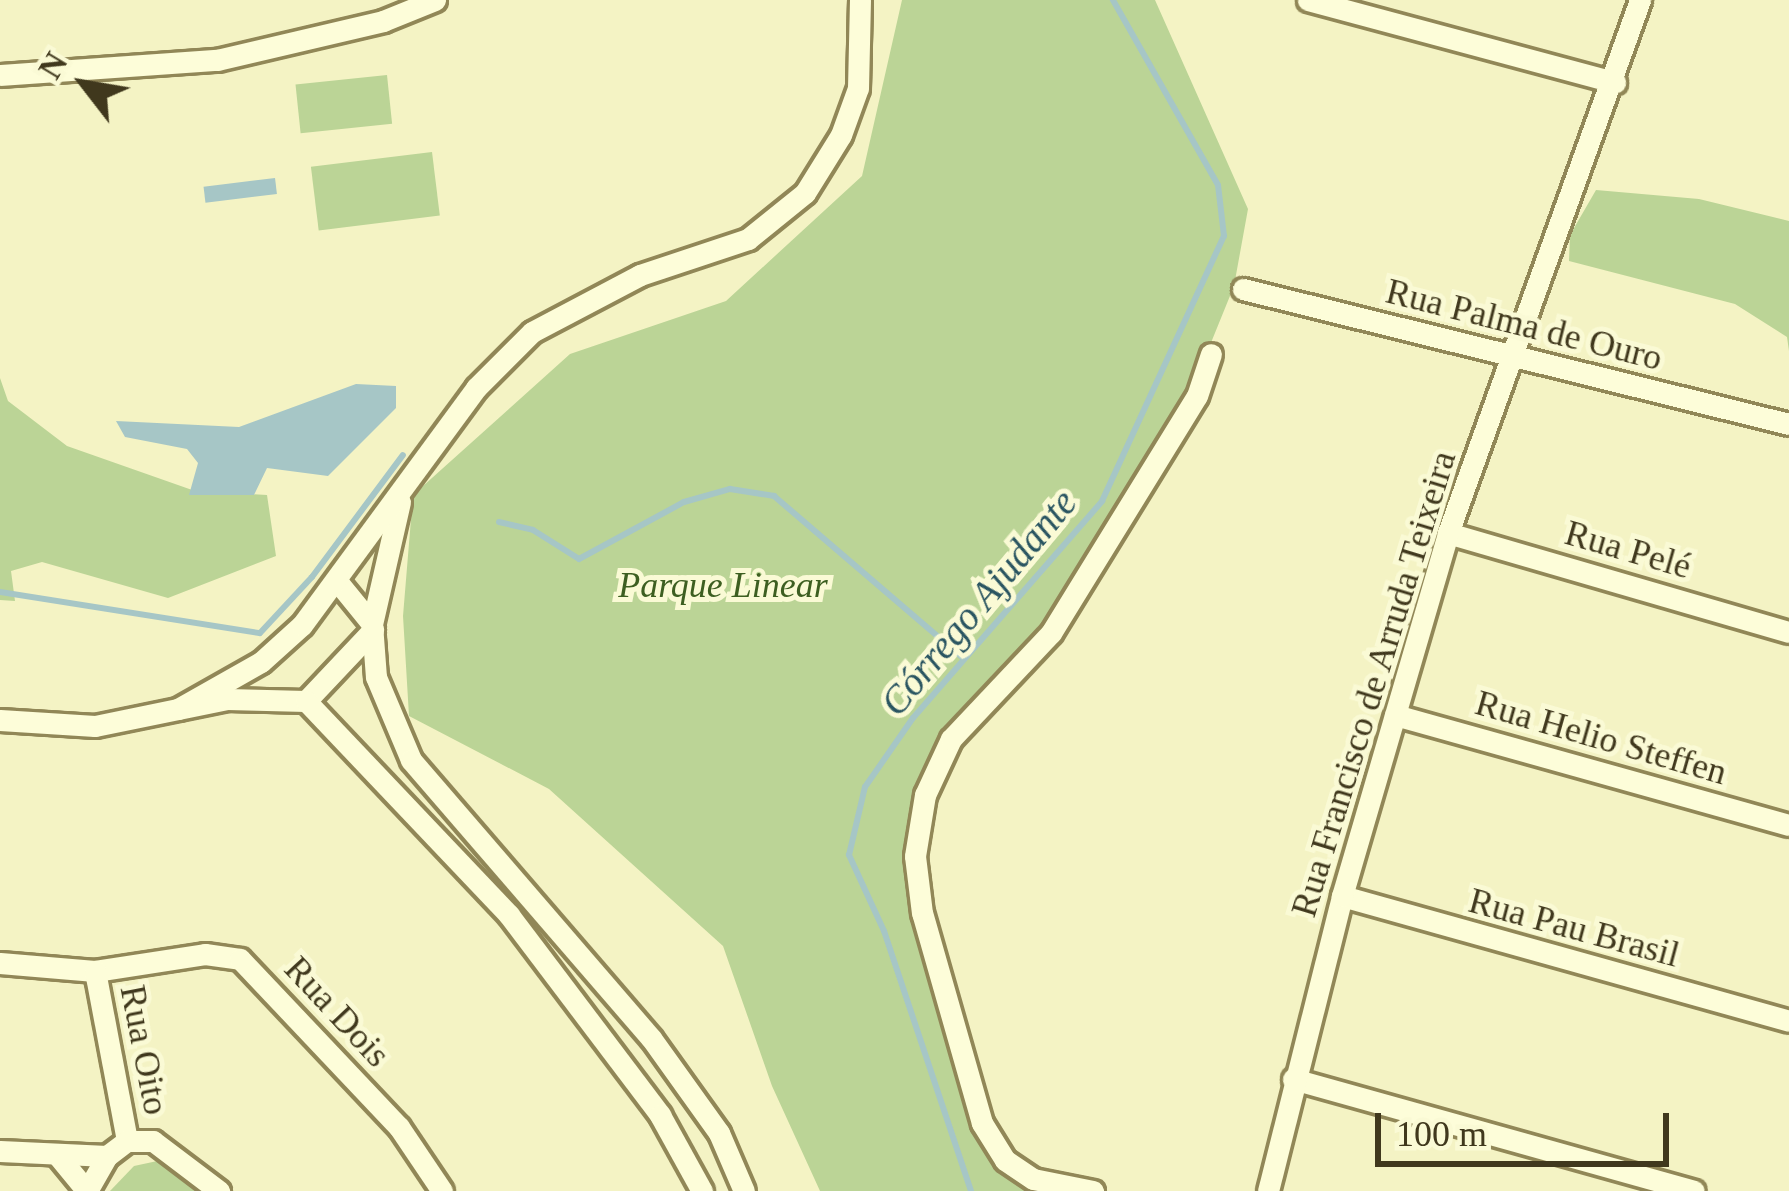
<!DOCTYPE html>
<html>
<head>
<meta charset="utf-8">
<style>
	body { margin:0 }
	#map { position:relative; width:1789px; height:1191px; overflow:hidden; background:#f4f3c4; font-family:Georgia,serif }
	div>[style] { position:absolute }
	.green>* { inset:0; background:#bbd496; transform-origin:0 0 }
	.water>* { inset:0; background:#a6c6c6; transform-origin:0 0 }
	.stream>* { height:6px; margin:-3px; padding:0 3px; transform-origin:3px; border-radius:3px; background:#a6c6c6 }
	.roads { filter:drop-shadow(3px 0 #918757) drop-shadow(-3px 0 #918757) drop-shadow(0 3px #918757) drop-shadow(0 -3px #918757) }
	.minor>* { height:21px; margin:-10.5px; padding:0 10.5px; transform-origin:10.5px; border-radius:10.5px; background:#fdfdd9 }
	span { translate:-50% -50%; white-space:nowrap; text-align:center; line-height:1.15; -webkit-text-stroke:10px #fafad5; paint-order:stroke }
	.street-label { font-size:36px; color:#40381d }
	.park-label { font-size:36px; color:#3d5f21; font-style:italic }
	.water-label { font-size:39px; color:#2a5561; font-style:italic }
	.north { position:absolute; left:24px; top:24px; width:120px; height:120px; -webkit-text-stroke:9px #fafad5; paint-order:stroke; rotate:301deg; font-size:33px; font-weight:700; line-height:48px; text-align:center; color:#40381d }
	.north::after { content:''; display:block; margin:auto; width:42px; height:54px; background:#40381d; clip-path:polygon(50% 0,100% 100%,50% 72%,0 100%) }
	.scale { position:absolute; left:1375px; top:1113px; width:294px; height:54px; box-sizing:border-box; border:6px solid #40381d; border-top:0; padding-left:15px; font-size:36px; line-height:42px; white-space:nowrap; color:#40381d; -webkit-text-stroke:9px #fafad5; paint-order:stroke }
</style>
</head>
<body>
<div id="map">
	<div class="green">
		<div style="clip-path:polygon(902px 0,1155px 0,1248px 209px,1234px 286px,1191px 392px,1045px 628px,946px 734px,909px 851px,1000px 1160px,1078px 1191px,820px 1191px,772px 1086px,723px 946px,549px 789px,409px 716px,403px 616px,413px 495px,570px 354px,726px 301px,862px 176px)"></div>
		<div style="left:387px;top:75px;width:49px;height:92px;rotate:84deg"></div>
		<div style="left:432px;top:152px;width:64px;height:122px;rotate:83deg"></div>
		<div style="clip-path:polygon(1596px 190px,1699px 199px,1789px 221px,1789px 351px,1787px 337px,1735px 304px,1569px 261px,1570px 235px)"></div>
		<div style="clip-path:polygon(0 378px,8px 401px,67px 446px,195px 491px,267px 495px,276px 556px,168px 598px,42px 562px,11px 571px,15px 601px,0 600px)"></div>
		<div style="clip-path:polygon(162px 1160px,198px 1191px,110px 1191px,134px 1166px)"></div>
	</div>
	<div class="water">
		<div style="left:275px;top:178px;width:16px;height:72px;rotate:83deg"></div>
		<div style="clip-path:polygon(356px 384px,396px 386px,396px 408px,328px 476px,267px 468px,254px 495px,189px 495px,198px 463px,187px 449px,125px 437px,116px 421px,239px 427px)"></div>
	</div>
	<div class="stream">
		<div style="left:499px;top:522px;width:35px;rotate:13deg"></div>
		<div style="left:533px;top:530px;width:54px;rotate:32.2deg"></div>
		<div style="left:579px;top:559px;width:119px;rotate:-28.5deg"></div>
		<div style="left:684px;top:502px;width:48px;rotate:-15.8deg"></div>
		<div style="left:730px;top:489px;width:45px;rotate:9deg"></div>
		<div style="left:774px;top:496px;width:250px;rotate:40.6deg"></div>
		<div style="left:0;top:592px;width:263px;rotate:9deg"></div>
		<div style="left:260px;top:633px;width:76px;rotate:-47.1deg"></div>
		<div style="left:312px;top:577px;width:152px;rotate:-53.3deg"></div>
		<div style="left:971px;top:1191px;width:274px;rotate:-108.5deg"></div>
		<div style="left:884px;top:931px;width:84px;rotate:-114.7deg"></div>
		<div style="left:849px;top:855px;width:70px;rotate:-76.8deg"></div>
		<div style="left:865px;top:787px;width:84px;rotate:-55.2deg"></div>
		<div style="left:913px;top:718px;width:288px;rotate:-48.9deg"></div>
		<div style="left:1102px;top:501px;width:292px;rotate:-65.3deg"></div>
		<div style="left:1224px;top:236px;width:51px;rotate:-96.7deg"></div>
		<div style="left:1218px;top:185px;width:213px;rotate:-119.6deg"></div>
	</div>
	<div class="roads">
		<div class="minor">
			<div style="left:1308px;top:0;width:318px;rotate:15deg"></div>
			<div style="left:0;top:75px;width:218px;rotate:-4deg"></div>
			<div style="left:217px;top:60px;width:171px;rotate:-13.2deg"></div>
			<div style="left:383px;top:21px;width:56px;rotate:-22deg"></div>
			<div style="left:1243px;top:289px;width:562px;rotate:13.89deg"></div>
			<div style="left:400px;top:502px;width:125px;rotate:102.9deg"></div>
			<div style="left:372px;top:624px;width:53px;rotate:85.7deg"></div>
			<div style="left:376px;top:677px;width:90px;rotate:67.1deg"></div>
			<div style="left:411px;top:760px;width:367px;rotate:49.2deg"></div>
			<div style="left:651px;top:1038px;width:117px;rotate:54.4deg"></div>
			<div style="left:719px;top:1133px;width:63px;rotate:66.7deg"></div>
			<div style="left:1448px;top:533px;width:355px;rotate:16.2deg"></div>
			<div style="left:337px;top:581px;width:55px;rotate:50.9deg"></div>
			<div style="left:306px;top:701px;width:98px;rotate:-46.7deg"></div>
			<div style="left:178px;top:709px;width:95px;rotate:-29.5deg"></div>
			<div style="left:261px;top:662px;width:55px;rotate:-42.1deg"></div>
			<div style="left:302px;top:625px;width:294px;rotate:-53.7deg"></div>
			<div style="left:476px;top:388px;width:79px;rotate:-45deg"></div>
			<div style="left:532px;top:332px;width:122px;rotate:-27.8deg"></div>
			<div style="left:640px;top:275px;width:114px;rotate:-18.4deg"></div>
			<div style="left:748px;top:239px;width:73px;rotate:-38.9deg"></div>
			<div style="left:805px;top:193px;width:68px;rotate:-58.2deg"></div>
			<div style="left:841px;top:135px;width:50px;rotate:-70.1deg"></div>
			<div style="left:858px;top:88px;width:88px;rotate:-88.7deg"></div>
			<div style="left:1395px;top:715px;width:409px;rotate:15.6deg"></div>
			<div style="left:0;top:720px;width:95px;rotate:3.6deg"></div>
			<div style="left:95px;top:726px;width:135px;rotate:-11.6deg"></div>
			<div style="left:227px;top:699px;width:79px;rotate:1.5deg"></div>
			<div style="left:306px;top:701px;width:295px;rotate:46.5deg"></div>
			<div style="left:509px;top:915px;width:251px;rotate:52.9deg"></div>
			<div style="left:660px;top:1115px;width:87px;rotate:61.1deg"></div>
			<div style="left:1342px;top:896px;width:464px;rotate:15.6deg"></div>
			<div style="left:0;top:963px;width:95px;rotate:4.8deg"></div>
			<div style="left:95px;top:971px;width:111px;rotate:-8.8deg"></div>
			<div style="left:205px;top:954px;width:35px;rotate:8deg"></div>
			<div style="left:240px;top:959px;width:231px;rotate:46.6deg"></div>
			<div style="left:399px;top:1127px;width:77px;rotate:56.1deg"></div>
			<div style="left:95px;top:971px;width:173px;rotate:79.3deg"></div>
			<div style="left:1293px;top:1079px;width:416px;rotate:15.6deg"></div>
			<div style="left:0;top:1151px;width:107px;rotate:2.7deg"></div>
			<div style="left:107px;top:1156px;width:25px;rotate:-37deg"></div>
			<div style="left:127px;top:1141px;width:26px"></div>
			<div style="left:153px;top:1141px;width:83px;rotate:37.1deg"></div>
			<div style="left:59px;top:1157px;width:44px;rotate:50.5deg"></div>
			<div style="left:87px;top:1191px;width:40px;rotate:-60.3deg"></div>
			<div style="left:1093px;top:1191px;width:61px;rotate:-168.7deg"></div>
			<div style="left:1033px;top:1179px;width:34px;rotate:-146deg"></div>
			<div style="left:1005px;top:1160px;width:44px;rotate:-121.9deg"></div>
			<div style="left:982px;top:1123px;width:218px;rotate:-105.9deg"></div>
			<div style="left:922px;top:913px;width:57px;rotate:-97deg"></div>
			<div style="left:915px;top:856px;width:62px;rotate:-80.7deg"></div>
			<div style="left:925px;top:795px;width:62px;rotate:-65.1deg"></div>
			<div style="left:951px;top:739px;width:146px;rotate:-46.7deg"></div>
			<div style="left:1051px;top:633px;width:278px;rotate:-58.4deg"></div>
			<div style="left:1197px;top:396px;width:44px;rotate:-71.6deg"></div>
			<div style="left:1268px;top:1191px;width:304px;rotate:-75.9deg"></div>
			<div style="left:1342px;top:896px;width:378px;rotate:-73.7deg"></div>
			<div style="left:1448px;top:533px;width:567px;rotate:-70.19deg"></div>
		</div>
	</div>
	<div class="street-label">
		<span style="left:1524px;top:325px;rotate:14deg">Rua Palma de Ouro</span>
		<span style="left:1628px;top:550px;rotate:16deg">Rua Pelé</span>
		<span style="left:1374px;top:684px;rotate:-73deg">Rua Francisco de Arruda Teixeira</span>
		<span style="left:1601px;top:738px;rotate:16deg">Rua Helio Steffen</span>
		<span style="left:1574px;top:928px;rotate:15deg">Rua Pau Brasil</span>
		<span style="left:337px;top:1012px;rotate:47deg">Rua Dois</span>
		<span style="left:144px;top:1050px;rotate:79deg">Rua Oito</span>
	</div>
	<div class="park-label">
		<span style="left:723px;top:586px">Parque Linear</span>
	</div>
	<div class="water-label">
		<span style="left:979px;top:603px;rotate:-50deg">Córrego Ajudante</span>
	</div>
	<div class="north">N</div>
	<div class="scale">100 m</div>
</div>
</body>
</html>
